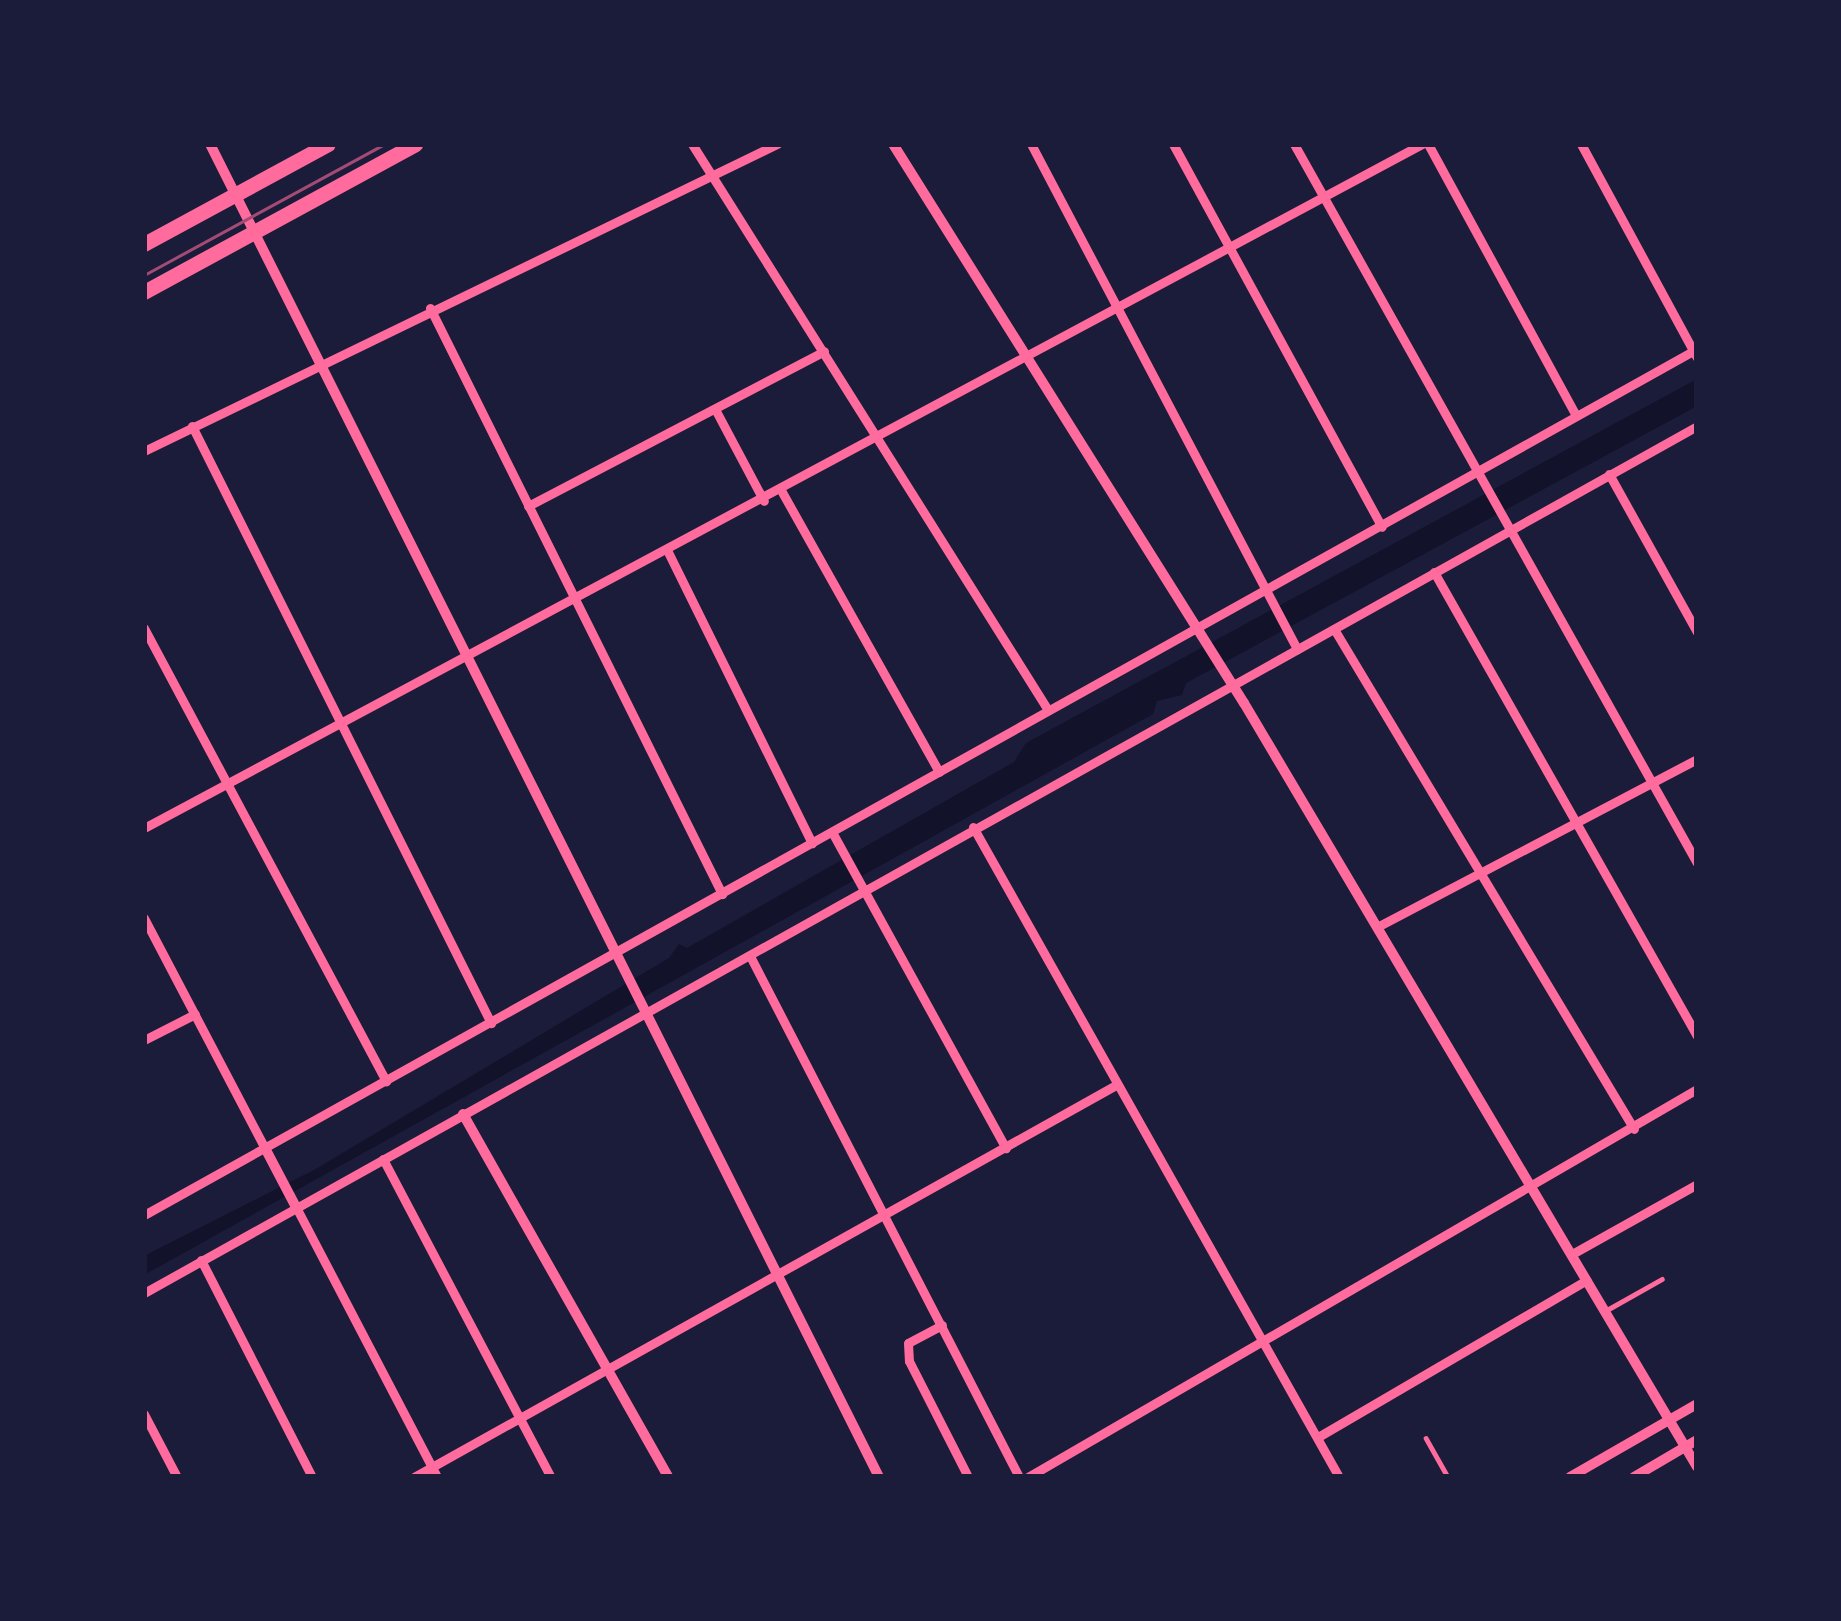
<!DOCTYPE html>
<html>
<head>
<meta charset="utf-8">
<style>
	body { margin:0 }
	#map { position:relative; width:1841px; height:1621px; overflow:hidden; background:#1b1b3a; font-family:Rubik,sans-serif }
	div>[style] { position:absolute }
	.water>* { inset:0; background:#12122b }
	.service>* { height:4.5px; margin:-2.25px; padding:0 2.25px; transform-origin:2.25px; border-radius:2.25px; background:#ff6b9d }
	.minor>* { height:9px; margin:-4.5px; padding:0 4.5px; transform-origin:4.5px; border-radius:4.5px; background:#ff6b9d }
	.tertiary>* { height:10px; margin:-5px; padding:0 5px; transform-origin:5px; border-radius:5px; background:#ff6b9d }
	.trunk>* { height:15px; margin:-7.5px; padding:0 7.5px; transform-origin:7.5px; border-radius:7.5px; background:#ff6b9d }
	.tram>* { height:3px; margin:-1.5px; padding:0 1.5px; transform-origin:1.5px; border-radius:1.5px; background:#a44b75 }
	span { translate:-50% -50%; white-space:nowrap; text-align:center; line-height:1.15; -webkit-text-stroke:9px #1b1b3a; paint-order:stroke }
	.frame { position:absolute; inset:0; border:147px solid #1b1b3a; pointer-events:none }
</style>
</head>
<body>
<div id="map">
	<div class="water">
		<div style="clip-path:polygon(1697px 379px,1697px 406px,1186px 683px,1182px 695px,1157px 701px,1153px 714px,144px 1275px,144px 1256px,314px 1170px,669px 958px,679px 944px,687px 948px,1014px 762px,1026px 743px)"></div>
	</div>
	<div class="service">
		<div style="left:1605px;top:1311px;width:65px;rotate:-29.3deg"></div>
		<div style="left:1426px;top:1438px;width:45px;rotate:60.6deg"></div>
	</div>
	<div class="minor">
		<div style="left:692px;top:144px;width:669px;rotate:57.83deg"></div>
		<div style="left:1031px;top:144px;width:571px;rotate:62.22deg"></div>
		<div style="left:1173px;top:144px;width:436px;rotate:61.4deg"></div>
		<div style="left:1294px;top:144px;width:824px;rotate:60.73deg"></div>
		<div style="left:1428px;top:144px;width:309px;rotate:61.4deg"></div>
		<div style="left:1581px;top:144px;width:243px;rotate:61.5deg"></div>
		<div style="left:430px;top:308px;width:655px;rotate:63.51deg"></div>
		<div style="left:715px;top:409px;width:104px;rotate:62deg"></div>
		<div style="left:192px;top:426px;width:668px;rotate:63.4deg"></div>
		<div style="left:144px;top:451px;width:704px;rotate:-25.87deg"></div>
		<div style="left:1609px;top:474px;width:181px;rotate:60.9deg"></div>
		<div style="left:782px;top:492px;width:321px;rotate:60.7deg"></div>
		<div style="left:528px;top:506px;width:334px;rotate:-27.6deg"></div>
		<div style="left:668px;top:552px;width:325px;rotate:63.7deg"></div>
		<div style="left:1434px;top:572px;width:533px;rotate:60.45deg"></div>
		<div style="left:144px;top:628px;width:514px;rotate:61.89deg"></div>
		<div style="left:1334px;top:629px;width:583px;rotate:59.04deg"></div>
		<div style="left:973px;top:827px;width:746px;rotate:60.62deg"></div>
		<div style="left:144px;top:828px;width:1450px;rotate:-28.16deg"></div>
		<div style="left:832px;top:832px;width:361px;rotate:61.2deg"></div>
		<div style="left:144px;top:918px;width:260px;rotate:62.3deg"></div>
		<div style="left:1377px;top:927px;width:361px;rotate:-27.7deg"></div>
		<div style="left:750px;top:956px;width:586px;rotate:62.69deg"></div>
		<div style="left:144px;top:1040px;width:57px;rotate:-27deg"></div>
		<div style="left:383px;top:1159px;width:360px;rotate:62.2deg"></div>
		<div style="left:297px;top:1209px;width:302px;rotate:62.4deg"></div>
		<div style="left:144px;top:1215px;width:1778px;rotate:-29.15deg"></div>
		<div style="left:1572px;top:1254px;width:143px;rotate:-29.2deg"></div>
		<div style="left:201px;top:1260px;width:244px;rotate:62.9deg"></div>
		<div style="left:144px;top:1293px;width:1779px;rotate:-29.17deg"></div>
		<div style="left:942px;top:1325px;width:38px;rotate:152deg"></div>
		<div style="left:908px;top:1343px;width:18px;rotate:87deg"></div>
		<div style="left:909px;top:1361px;width:130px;rotate:63deg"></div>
		<div style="left:144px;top:1414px;width:71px;rotate:62.4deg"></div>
		<div style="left:1318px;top:1437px;width:311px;rotate:-30.3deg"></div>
		<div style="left:414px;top:1477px;width:804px;rotate:-29.18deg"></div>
		<div style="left:1028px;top:1477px;width:773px;rotate:-30.11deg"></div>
	</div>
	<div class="tertiary">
		<div style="left:210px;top:144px;width:1491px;rotate:63.35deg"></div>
		<div style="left:893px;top:144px;width:660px;rotate:57.88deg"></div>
		<div style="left:1244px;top:703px;width:888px;rotate:59.33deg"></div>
		<div style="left:463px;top:1114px;width:417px;rotate:60.5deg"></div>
		<div style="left:265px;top:1148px;width:69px;rotate:62.3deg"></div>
		<div style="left:1570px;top:1477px;width:146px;rotate:-29.9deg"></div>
		<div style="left:1634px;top:1477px;width:73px;rotate:-30.4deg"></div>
	</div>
	<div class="trunk">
		<div style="left:144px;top:244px;width:209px;rotate:-28.5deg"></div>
		<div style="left:144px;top:292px;width:309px;rotate:-28.6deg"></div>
	</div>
	<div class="tram">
		<div style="left:144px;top:275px;width:273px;rotate:-28.6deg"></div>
	</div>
	<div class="frame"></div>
</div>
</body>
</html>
